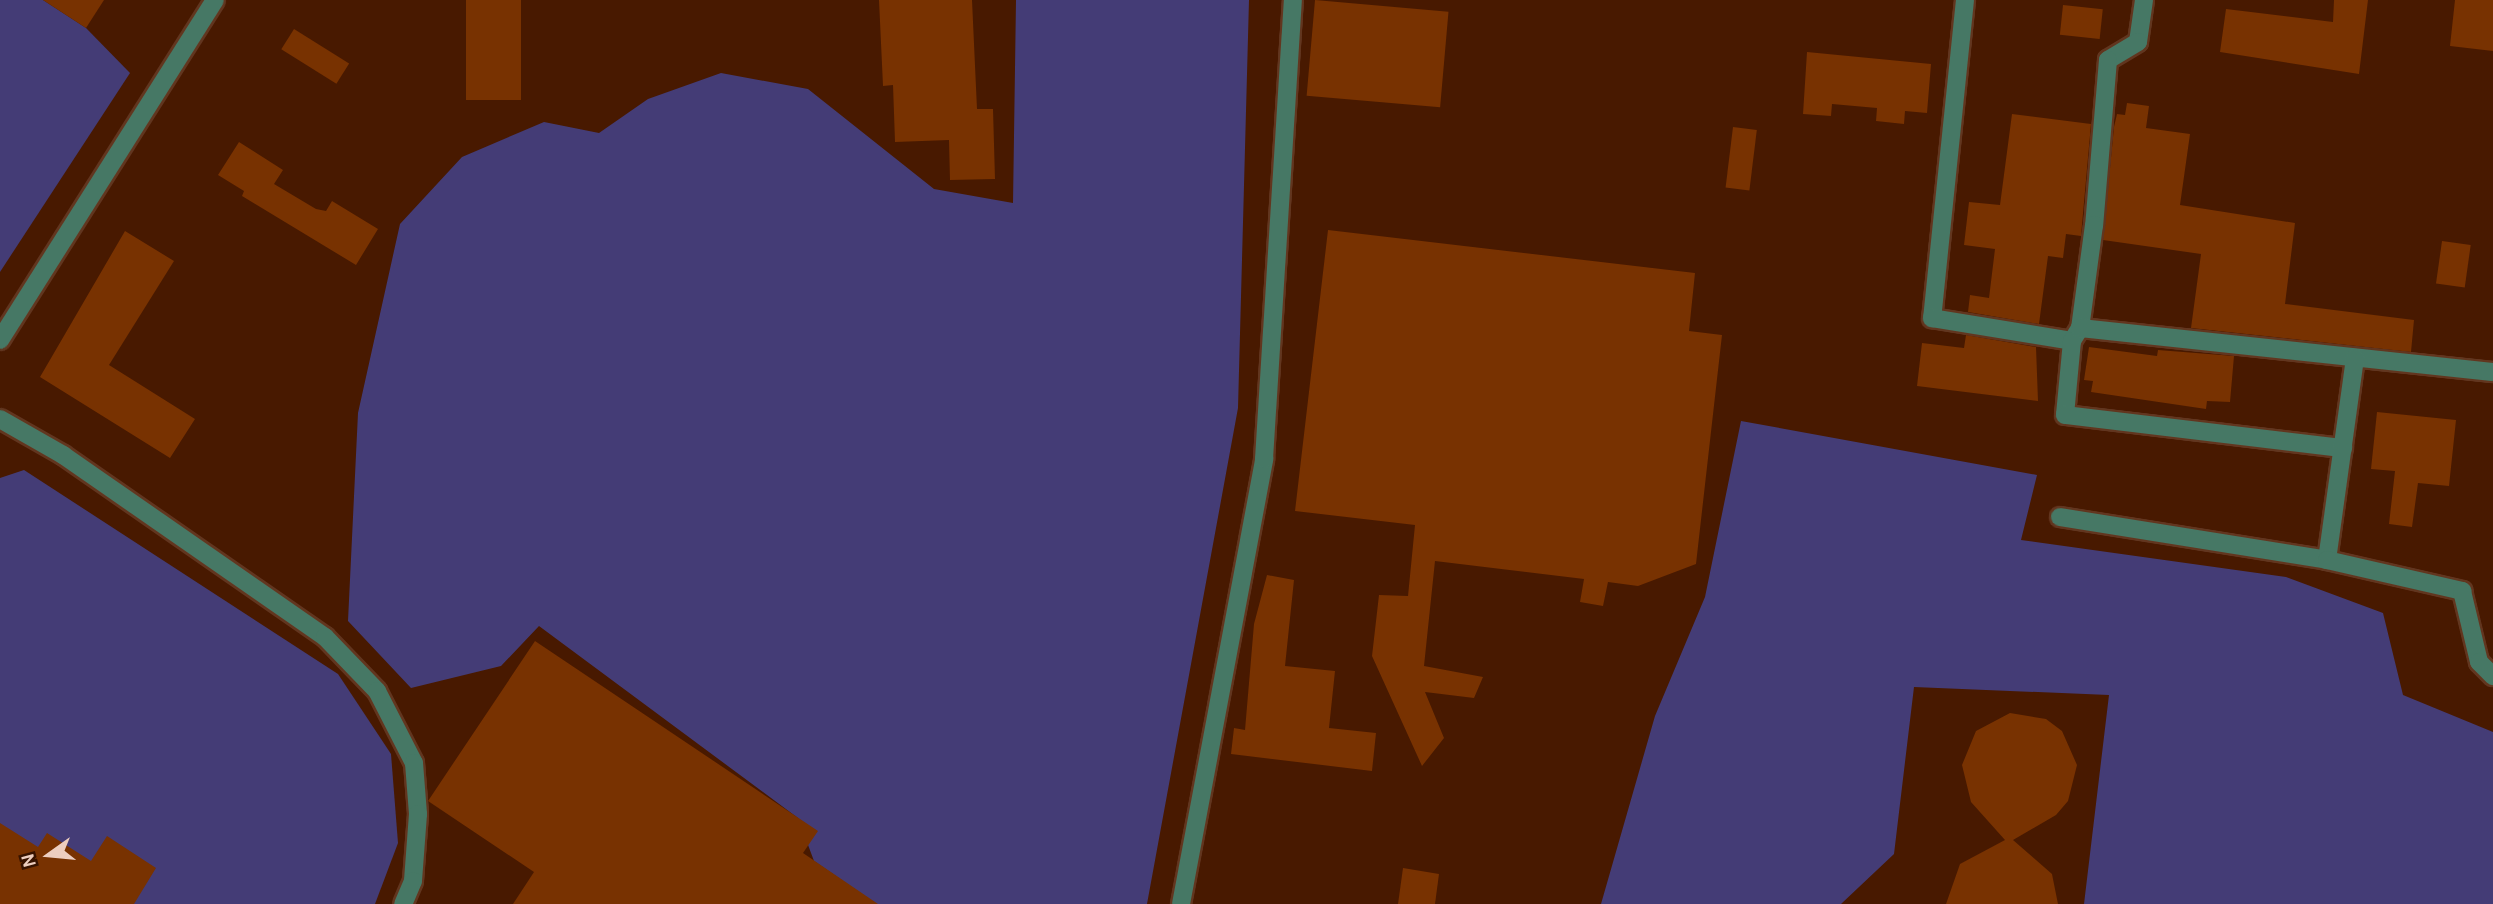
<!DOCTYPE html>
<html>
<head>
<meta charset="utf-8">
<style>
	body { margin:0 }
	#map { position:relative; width:2493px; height:904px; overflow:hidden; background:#481900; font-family:Karla,sans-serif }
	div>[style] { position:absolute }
	.green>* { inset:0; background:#443c76 }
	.building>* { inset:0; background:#783201; transform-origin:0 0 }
	.roads { filter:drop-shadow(2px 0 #62361f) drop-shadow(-2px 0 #62361f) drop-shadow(0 2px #62361f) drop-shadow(0 -2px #62361f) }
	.minor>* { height:18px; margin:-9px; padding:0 9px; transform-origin:9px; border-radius:9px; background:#467865 }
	span { translate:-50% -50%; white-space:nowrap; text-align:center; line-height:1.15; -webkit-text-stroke:7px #371300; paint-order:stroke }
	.north { position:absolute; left:14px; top:820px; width:70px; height:70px; -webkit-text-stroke:5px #371300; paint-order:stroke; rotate:255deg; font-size:19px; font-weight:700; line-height:28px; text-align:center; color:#edcebf }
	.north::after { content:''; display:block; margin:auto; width:24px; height:32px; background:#edcebf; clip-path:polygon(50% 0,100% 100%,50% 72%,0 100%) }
</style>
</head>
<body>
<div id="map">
	<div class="green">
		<div style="clip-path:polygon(0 0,43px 0,86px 28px,130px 73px,0 272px)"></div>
		<div style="clip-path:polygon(1016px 0,1249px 0,1238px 408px,1147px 904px,876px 904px,814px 861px,798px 818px,539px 626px,501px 666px,411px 688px,348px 621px,358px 413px,400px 224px,462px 157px,544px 122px,599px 133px,648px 99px,721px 73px,808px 89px,934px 189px,1013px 203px)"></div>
		<div style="clip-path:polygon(1741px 421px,2037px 475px,2021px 540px,2286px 577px,2383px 613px,2403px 695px,2493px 732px,2493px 904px,2084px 904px,2109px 695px,1914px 687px,1894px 854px,1841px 904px,1601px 904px,1655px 716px,1705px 597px)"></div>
		<div style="clip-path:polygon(24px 470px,338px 674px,391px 754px,398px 843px,375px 904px,0 904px,0 478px)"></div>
	</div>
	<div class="building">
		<div style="clip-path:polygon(43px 0,104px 0,86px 28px)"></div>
		<div style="left:466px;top:0;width:55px;height:100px"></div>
		<div style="clip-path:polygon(879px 0,972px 0,977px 109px,993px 109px,995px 179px,950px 180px,949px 140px,895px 142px,893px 85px,883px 86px)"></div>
		<div style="left:1315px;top:0;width:134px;height:96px;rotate:5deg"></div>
		<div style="clip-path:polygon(2334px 0,2368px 0,2359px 74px,2220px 52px,2226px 9px,2333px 22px)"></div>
		<div style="clip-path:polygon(2455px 0,2493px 0,2493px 51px,2450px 46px)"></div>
		<div style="left:2063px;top:5px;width:40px;height:30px;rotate:6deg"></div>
		<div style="left:294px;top:29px;width:65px;height:24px;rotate:32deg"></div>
		<div style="clip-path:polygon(1807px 52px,1931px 64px,1927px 113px,1905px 111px,1904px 124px,1876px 121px,1877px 108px,1832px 104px,1831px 116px,1803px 114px)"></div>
		<div style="clip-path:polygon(2127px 103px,2149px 106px,2146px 128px,2190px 134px,2180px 205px,2295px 223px,2285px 304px,2414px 320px,2411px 352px,2191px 328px,2201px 254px,2103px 240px,2114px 127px,2117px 114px,2125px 115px)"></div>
		<div style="clip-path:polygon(2012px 114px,2091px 124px,2081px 236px,2066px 234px,2063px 258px,2048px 256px,2039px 324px,1968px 312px,1970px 295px,1989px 298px,1995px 249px,1964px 245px,1969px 202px,2000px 205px)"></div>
		<div style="left:1733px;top:127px;width:24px;height:61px;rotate:7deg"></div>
		<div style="clip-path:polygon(239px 142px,283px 170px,274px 184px,316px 209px,326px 211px,332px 201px,378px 229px,356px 265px,242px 196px,244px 191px,218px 175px)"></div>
		<div style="clip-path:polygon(1328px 230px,1695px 273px,1689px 331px,1722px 335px,1696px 564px,1638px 586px,1608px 582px,1603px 606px,1580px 602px,1584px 579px,1435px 561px,1424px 666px,1483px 677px,1474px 698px,1425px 692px,1444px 738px,1422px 766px,1372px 656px,1379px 595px,1408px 596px,1415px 525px,1295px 511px)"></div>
		<div style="clip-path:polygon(125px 231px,174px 261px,109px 365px,195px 419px,170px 458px,40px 377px)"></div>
		<div style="left:2442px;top:241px;width:29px;height:43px;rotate:8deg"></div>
		<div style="clip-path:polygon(1966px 335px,2036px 347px,2038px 401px,1917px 386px,1922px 343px,1964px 348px)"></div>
		<div style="clip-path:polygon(2089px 347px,2157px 356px,2158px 350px,2234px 356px,2230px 402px,2207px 401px,2206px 409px,2091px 392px,2093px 381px,2084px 380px)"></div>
		<div style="clip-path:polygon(2377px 412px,2456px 420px,2449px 486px,2418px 483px,2412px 527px,2389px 524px,2395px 471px,2371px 469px)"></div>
		<div style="clip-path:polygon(1267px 575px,1294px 580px,1285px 666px,1335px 671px,1329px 728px,1376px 733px,1372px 771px,1231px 754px,1234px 728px,1245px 730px,1254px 624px)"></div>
		<div style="clip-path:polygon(535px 641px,818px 831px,803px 853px,878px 904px,513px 904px,534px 872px,428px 801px)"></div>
		<div style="clip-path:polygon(2010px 713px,2046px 719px,2062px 731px,2077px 765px,2068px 801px,2056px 815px,2013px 840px,2052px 874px,2058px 904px,1946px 904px,1960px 864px,2005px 840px,1971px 802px,1962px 765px,1976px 731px)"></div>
		<div style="clip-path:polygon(0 823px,38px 847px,47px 833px,91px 861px,107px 836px,156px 868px,134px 904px,0 904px)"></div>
		<div style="clip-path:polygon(1403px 868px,1439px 874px,1435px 904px,1398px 904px)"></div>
	</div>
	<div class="roads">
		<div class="minor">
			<div style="left:1965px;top:0;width:320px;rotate:95.9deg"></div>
			<div style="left:1932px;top:318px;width:142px;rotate:9.3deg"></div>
			<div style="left:2144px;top:0;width:42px;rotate:98.1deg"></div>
			<div style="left:2138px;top:42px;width:35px;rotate:149deg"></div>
			<div style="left:2108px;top:60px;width:166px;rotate:94.8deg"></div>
			<div style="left:2094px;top:225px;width:104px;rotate:97.7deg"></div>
			<div style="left:2080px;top:328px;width:15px;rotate:122deg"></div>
			<div style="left:2072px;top:341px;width:74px;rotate:95.4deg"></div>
			<div style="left:2065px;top:415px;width:280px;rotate:6.8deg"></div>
			<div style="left:2080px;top:328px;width:415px;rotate:6.1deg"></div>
			<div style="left:0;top:340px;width:402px;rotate:-57.7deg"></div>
			<div style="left:0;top:419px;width:73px;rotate:29.7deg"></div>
			<div style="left:63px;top:455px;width:319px;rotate:34.8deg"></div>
			<div style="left:325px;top:637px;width:75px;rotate:46.1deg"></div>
			<div style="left:377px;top:691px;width:81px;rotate:62.8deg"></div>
			<div style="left:414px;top:763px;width:51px;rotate:85.5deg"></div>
			<div style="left:418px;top:814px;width:67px;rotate:94.3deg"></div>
			<div style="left:413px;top:881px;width:25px;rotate:113deg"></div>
			<div style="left:2060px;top:517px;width:270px;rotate:9.1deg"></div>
			<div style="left:2327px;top:560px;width:204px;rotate:-82.1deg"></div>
			<div style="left:2327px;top:560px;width:139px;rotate:12.9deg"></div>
			<div style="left:2462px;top:591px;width:73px;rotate:76.5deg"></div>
			<div style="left:2479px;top:662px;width:20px;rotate:45deg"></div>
			<div style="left:1181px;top:904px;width:453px;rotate:-79.4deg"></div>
			<div style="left:1264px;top:459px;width:460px;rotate:-86.4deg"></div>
		</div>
	</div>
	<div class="north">N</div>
</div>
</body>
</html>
